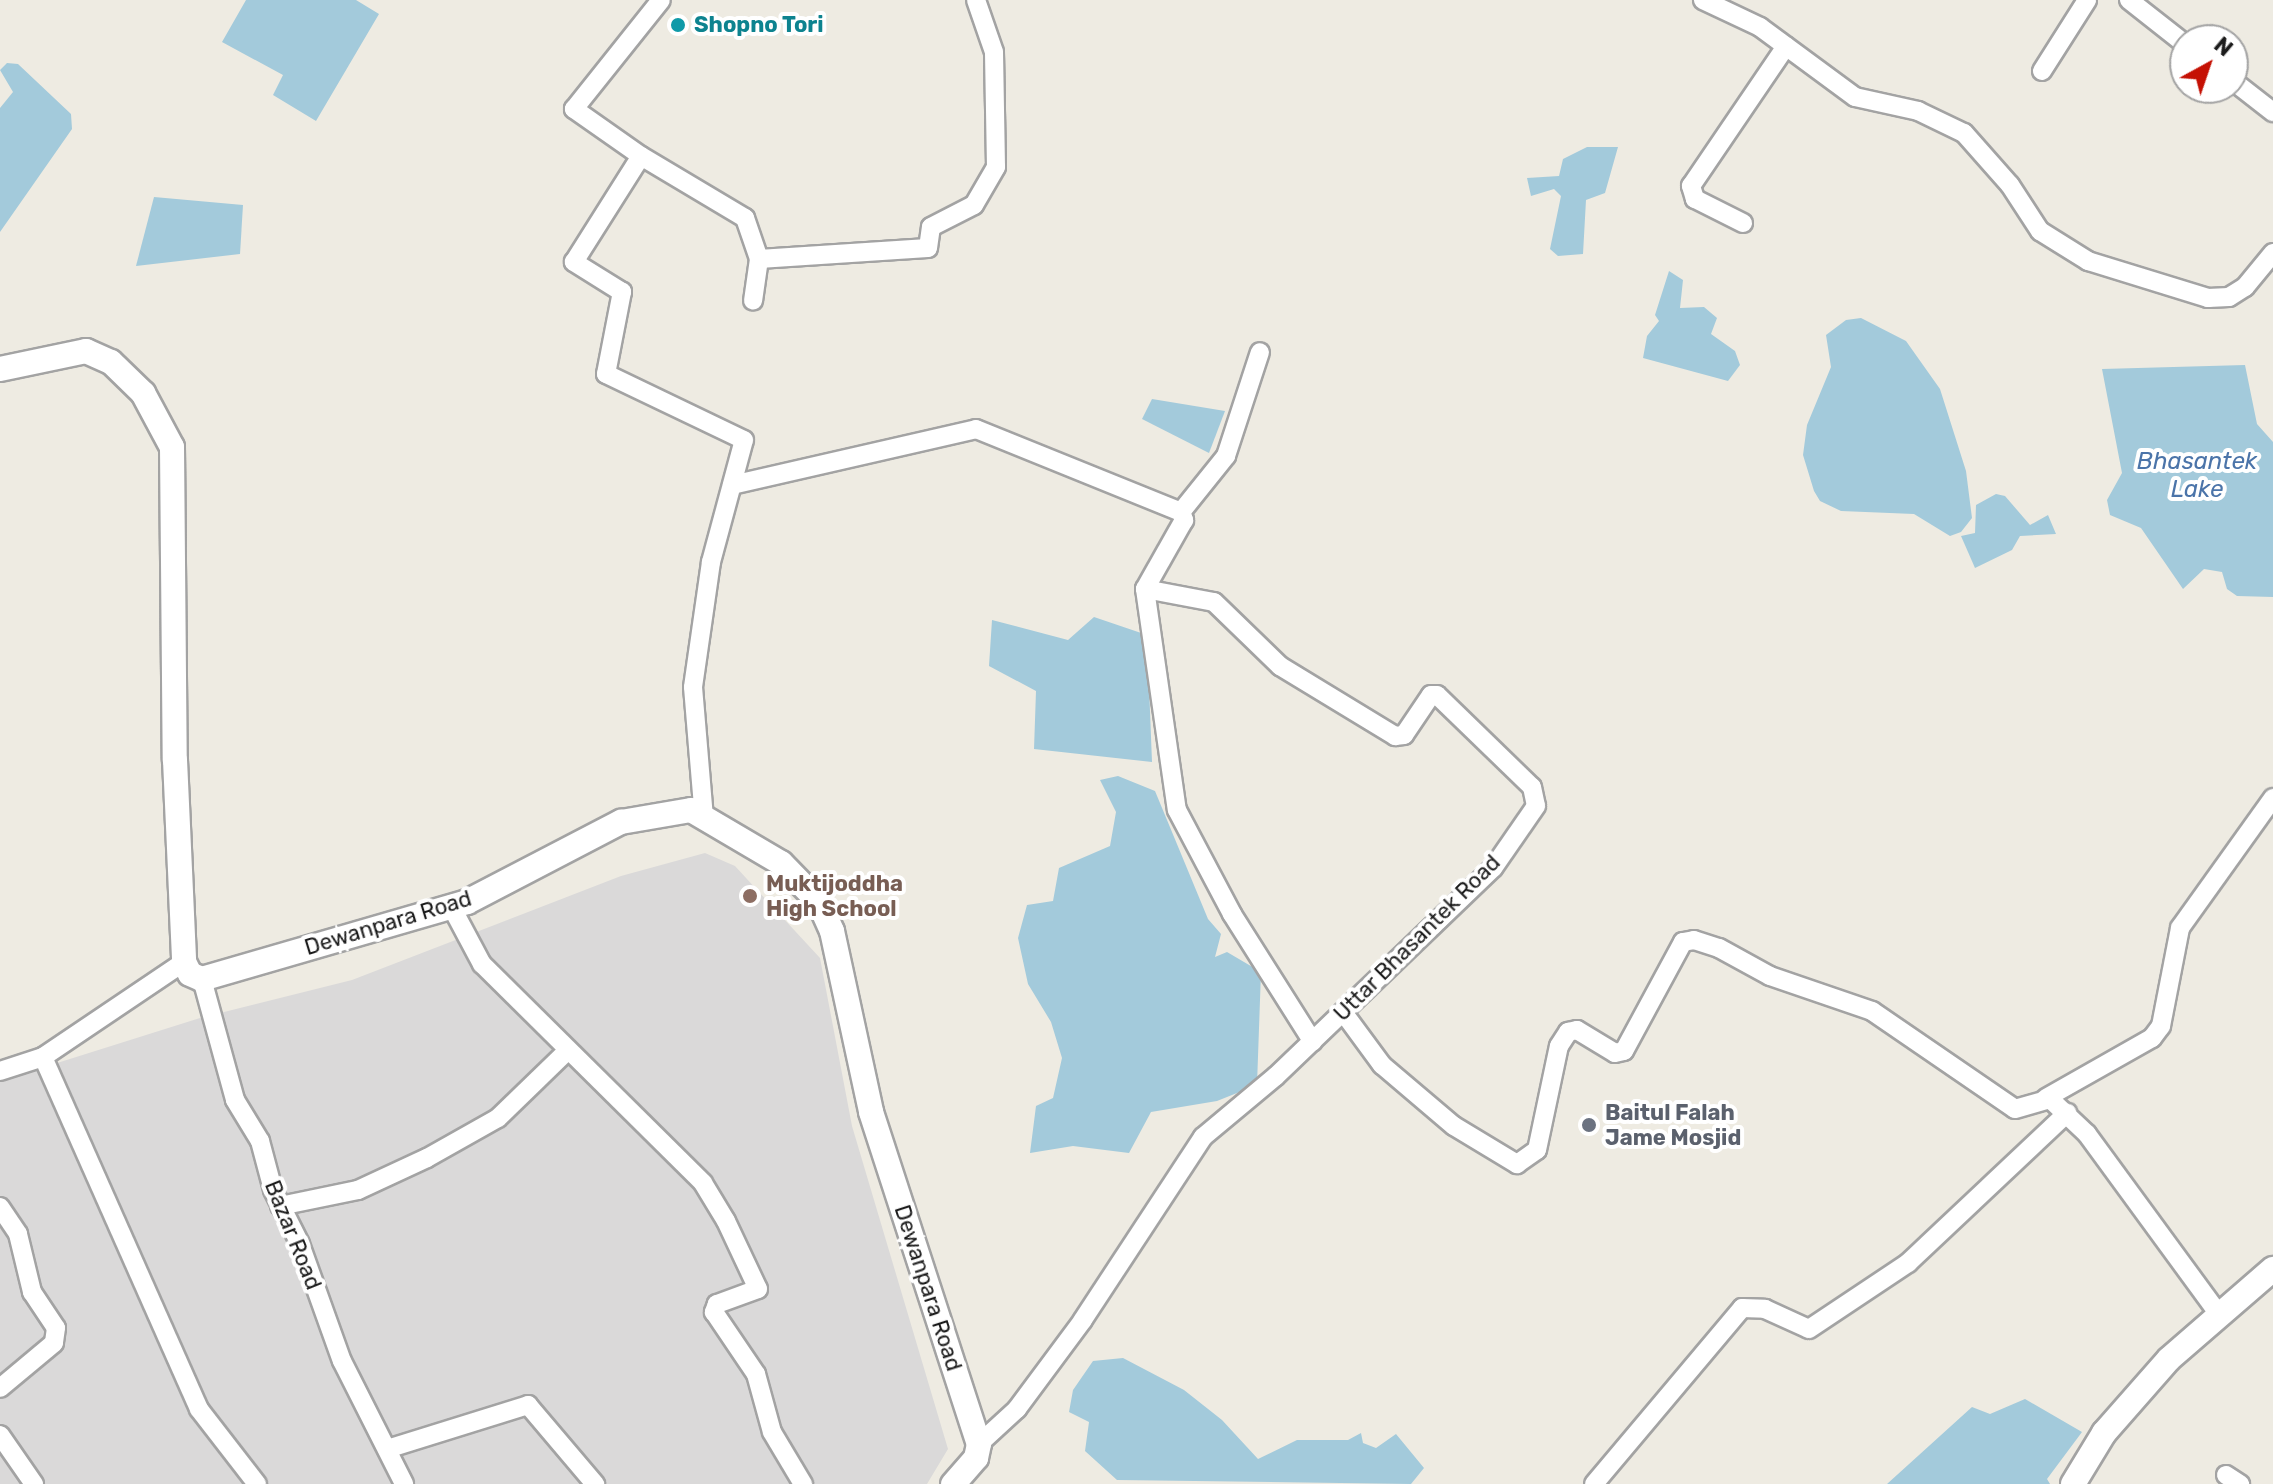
<!DOCTYPE html>
<html>
<head>
<meta charset="utf-8">
<style>
	body { margin:0 }
	#map { position:relative; width:2273px; height:1484px; overflow:hidden; background:#eeebe2; font-family:Rubik,sans-serif }
	div>[style] { position:absolute }
	.residential>* { inset:0; background:#dad9d9 }
	.water>* { inset:0; background:#a3cadb }
	.roads { filter:drop-shadow(2px 0 #a3a3a3) drop-shadow(-2px 0 #a3a3a3) drop-shadow(0 2px #a3a3a3) drop-shadow(0 -2px #a3a3a3) }
	.minor>* { height:18px; margin:-9px; padding:0 9px; transform-origin:9px; border-radius:9px; background:#fff }
	.tertiary>* { height:24px; margin:-12px; padding:0 12px; transform-origin:12px; border-radius:12px; background:#fff }
	.dots>* { width:22px; height:22px; translate:-50% -50%; box-sizing:border-box; border:4px solid #fff; border-radius:50% }
	span { translate:-50% -50%; white-space:nowrap; text-align:center; line-height:1.15; -webkit-text-stroke:8px #fff; paint-order:stroke }
	.culture-label { font-size:22px; color:#0d838f; font-weight:700 }
	.left { translate:0 -50%; text-align:left }
	.education-label { font-size:22px; color:#785e54; font-weight:700 }
	.street-label { font-size:22px; color:#1c1c1c }
	.worship-label { font-size:22px; color:#5b616d; font-weight:700 }
	.water-label { font-size:24px; color:#4b74a9; font-style:italic }
	.north { position:absolute; left:2169px; top:24px; width:80px; height:80px; box-sizing:border-box; background:#fff; border:2px solid #a4a4a4; border-radius:50%; rotate:40deg; font-size:22px; font-weight:700; line-height:32px; text-align:center; color:#1c1c1c }
	.north::after { content:''; display:block; margin:auto; width:28px; height:36px; background:#c51104; clip-path:polygon(50% 0,100% 100%,50% 72%,0 100%) }
</style>
</head>
<body>
<div id="map">
	<div class="residential">
		<div style="clip-path:polygon(705px 853px,735px 866px,820px 958px,852px 1126px,948px 1449px,927px 1484px,0 1484px,0 1081px,200px 1018px,352px 980px,621px 876px)"></div>
	</div>
	<div class="water">
		<div style="clip-path:polygon(246px 0,356px 0,379px 14px,316px 121px,273px 95px,283px 75px,222px 42px)"></div>
		<div style="clip-path:polygon(7px 63px,18px 64px,71px 114px,72px 129px,0 232px,0 108px,13px 92px,0 70px)"></div>
		<div style="clip-path:polygon(1587px 147px,1618px 147px,1605px 193px,1586px 200px,1583px 254px,1558px 256px,1550px 249px,1561px 196px,1554px 189px,1531px 196px,1527px 178px,1559px 176px,1563px 159px)"></div>
		<div style="clip-path:polygon(154px 197px,243px 205px,240px 254px,136px 266px)"></div>
		<div style="clip-path:polygon(1669px 271px,1683px 280px,1680px 308px,1704px 307px,1717px 318px,1711px 334px,1735px 351px,1740px 365px,1728px 381px,1643px 358px,1647px 336px,1659px 321px,1655px 315px)"></div>
		<div style="clip-path:polygon(1861px 318px,1906px 341px,1940px 389px,1966px 471px,1972px 518px,1961px 532px,1950px 536px,1914px 514px,1841px 511px,1820px 501px,1814px 491px,1803px 455px,1807px 425px,1831px 367px,1826px 335px,1846px 320px)"></div>
		<div style="clip-path:polygon(2245px 365px,2257px 424px,2273px 442px,2273px 597px,2237px 596px,2227px 589px,2222px 572px,2204px 569px,2183px 589px,2141px 528px,2110px 515px,2107px 500px,2122px 473px,2102px 369px)"></div>
		<div style="clip-path:polygon(1152px 399px,1225px 411px,1209px 453px,1142px 419px)"></div>
		<div style="clip-path:polygon(1996px 494px,2005px 496px,2030px 525px,2048px 515px,2056px 534px,2020px 536px,2012px 550px,1975px 568px,1961px 536px,1975px 533px,1976px 505px)"></div>
		<div style="clip-path:polygon(1094px 617px,1147px 635px,1152px 762px,1034px 749px,1036px 691px,989px 666px,992px 620px,1068px 640px)"></div>
		<div style="clip-path:polygon(1118px 776px,1155px 791px,1208px 919px,1221px 934px,1215px 957px,1227px 952px,1261px 972px,1257px 1085px,1217px 1101px,1151px 1112px,1129px 1153px,1073px 1146px,1030px 1153px,1036px 1106px,1053px 1098px,1062px 1058px,1051px 1022px,1028px 984px,1018px 938px,1027px 905px,1053px 901px,1059px 868px,1110px 846px,1116px 812px,1100px 780px)"></div>
		<div style="clip-path:polygon(1123px 1358px,1184px 1390px,1222px 1420px,1258px 1459px,1297px 1440px,1348px 1440px,1361px 1433px,1363px 1443px,1376px 1448px,1396px 1434px,1424px 1468px,1411px 1484px,1117px 1480px,1085px 1451px,1089px 1422px,1069px 1412px,1073px 1390px,1093px 1361px)"></div>
		<div style="clip-path:polygon(2025px 1399px,2082px 1432px,2047px 1479px,2050px 1484px,1887px 1484px,1972px 1407px,1990px 1414px)"></div>
	</div>
	<div class="roads">
		<div class="minor">
			<div style="left:1703px;top:0;width:63px;rotate:25.3deg"></div>
			<div style="left:1760px;top:27px;width:118px;rotate:36.4deg"></div>
			<div style="left:1855px;top:97px;width:65px;rotate:12.5deg"></div>
			<div style="left:1918px;top:111px;width:51px;rotate:25.6deg"></div>
			<div style="left:1964px;top:133px;width:69px;rotate:48.5deg"></div>
			<div style="left:2010px;top:185px;width:55px;rotate:56.9deg"></div>
			<div style="left:2040px;top:231px;width:57px;rotate:32deg"></div>
			<div style="left:2088px;top:261px;width:126px;rotate:17.1deg"></div>
			<div style="left:2208px;top:298px;width:21px;rotate:-3deg"></div>
			<div style="left:2229px;top:297px;width:19px;rotate:-32deg"></div>
			<div style="left:2245px;top:287px;width:44px;rotate:-50.5deg"></div>
			<div style="left:2129px;top:0;width:71px;rotate:38.2deg"></div>
			<div style="left:2042px;top:71px;width:84px;rotate:-57.6deg"></div>
			<div style="left:2233px;top:81px;width:51px;rotate:37.8deg"></div>
			<div style="left:641px;top:156px;width:82px;rotate:-145deg"></div>
			<div style="left:574px;top:109px;width:139px;rotate:-51.4deg"></div>
			<div style="left:1743px;top:223px;width:54px;rotate:-153.4deg"></div>
			<div style="left:1695px;top:199px;width:14px;rotate:-107deg"></div>
			<div style="left:1691px;top:186px;width:169px;rotate:-55.8deg"></div>
			<div style="left:759px;top:259px;width:169px;rotate:-3.7deg"></div>
			<div style="left:928px;top:248px;width:21px;rotate:-82deg"></div>
			<div style="left:931px;top:227px;width:48px;rotate:-27.1deg"></div>
			<div style="left:974px;top:205px;width:44px;rotate:-59.9deg"></div>
			<div style="left:996px;top:167px;width:115px;rotate:-91deg"></div>
			<div style="left:994px;top:52px;width:55px;rotate:-109.1deg"></div>
			<div style="left:732px;top:485px;width:250px;rotate:-12.9deg"></div>
			<div style="left:976px;top:429px;width:221px;rotate:22deg"></div>
			<div style="left:1181px;top:512px;width:9px;rotate:69deg"></div>
			<div style="left:1184px;top:520px;width:79px;rotate:119.5deg"></div>
			<div style="left:1145px;top:589px;width:70px;rotate:10.7deg"></div>
			<div style="left:1214px;top:602px;width:92px;rotate:44.1deg"></div>
			<div style="left:1280px;top:666px;width:135px;rotate:31.3deg"></div>
			<div style="left:1395px;top:736px;width:9px;rotate:-6deg"></div>
			<div style="left:1404px;top:735px;width:48px;rotate:-56deg"></div>
			<div style="left:1431px;top:695px;width:6px"></div>
			<div style="left:1437px;top:695px;width:132px;rotate:44.1deg"></div>
			<div style="left:1532px;top:787px;width:19px;rotate:78deg"></div>
			<div style="left:1536px;top:806px;width:75px;rotate:124.7deg"></div>
			<div style="left:1493px;top:868px;width:301px;rotate:136.2deg"></div>
			<div style="left:1276px;top:1076px;width:95px;rotate:140.1deg"></div>
			<div style="left:1203px;top:1137px;width:219px;rotate:123.3deg"></div>
			<div style="left:1083px;top:1320px;width:111px;rotate:126.6deg"></div>
			<div style="left:1017px;top:1409px;width:52px;rotate:137.4deg"></div>
			<div style="left:1181px;top:512px;width:72px;rotate:-51.2deg"></div>
			<div style="left:1226px;top:456px;width:109px;rotate:-71.9deg"></div>
			<div style="left:1145px;top:589px;width:223px;rotate:81.8deg"></div>
			<div style="left:1177px;top:810px;width:118px;rotate:62.1deg"></div>
			<div style="left:1232px;top:914px;width:151px;rotate:57.7deg"></div>
			<div style="left:704px;top:818px;width:131px;rotate:-94.8deg"></div>
			<div style="left:693px;top:687px;width:126px;rotate:-81.8deg"></div>
			<div style="left:711px;top:562px;width:126px;rotate:-74.9deg"></div>
			<div style="left:744px;top:440px;width:153px;rotate:-154.4deg"></div>
			<div style="left:606px;top:374px;width:84px;rotate:-79deg"></div>
			<div style="left:622px;top:292px;width:57px;rotate:-148deg"></div>
			<div style="left:574px;top:262px;width:125px;rotate:-57.7deg"></div>
			<div style="left:641px;top:156px;width:121px;rotate:30.8deg"></div>
			<div style="left:745px;top:218px;width:43px;rotate:71.1deg"></div>
			<div style="left:759px;top:259px;width:42px;rotate:98.1deg"></div>
			<div style="left:451px;top:906px;width:66px;rotate:61.9deg"></div>
			<div style="left:482px;top:964px;width:311px;rotate:44.7deg"></div>
			<div style="left:703px;top:1183px;width:44px;rotate:58.8deg"></div>
			<div style="left:726px;top:1221px;width:75px;rotate:64.8deg"></div>
			<div style="left:758px;top:1289px;width:44px;rotate:159.9deg"></div>
			<div style="left:717px;top:1304px;width:9px;rotate:111deg"></div>
			<div style="left:714px;top:1312px;width:75px;rotate:55.9deg"></div>
			<div style="left:756px;top:1374px;width:60px;rotate:74.6deg"></div>
			<div style="left:772px;top:1432px;width:61px;rotate:59.2deg"></div>
			<div style="left:202px;top:979px;width:125px;rotate:74.7deg"></div>
			<div style="left:235px;top:1100px;width:48px;rotate:58.6deg"></div>
			<div style="left:260px;top:1141px;width:51px;rotate:75.1deg"></div>
			<div style="left:273px;top:1190px;width:60px;rotate:63.4deg"></div>
			<div style="left:300px;top:1244px;width:124px;rotate:70.3deg"></div>
			<div style="left:342px;top:1361px;width:138px;rotate:63.2deg"></div>
			<div style="left:1343px;top:1012px;width:66px;rotate:53.7deg"></div>
			<div style="left:1382px;top:1065px;width:94px;rotate:40.3deg"></div>
			<div style="left:1454px;top:1126px;width:74px;rotate:31.1deg"></div>
			<div style="left:1517px;top:1164px;width:24px;rotate:-35deg"></div>
			<div style="left:1537px;top:1150px;width:106px;rotate:-78.1deg"></div>
			<div style="left:1559px;top:1046px;width:17px;rotate:-57deg"></div>
			<div style="left:1568px;top:1032px;width:9px;rotate:-13deg"></div>
			<div style="left:1577px;top:1030px;width:44px;rotate:31.2deg"></div>
			<div style="left:1615px;top:1053px;width:9px;rotate:-13deg"></div>
			<div style="left:1624px;top:1051px;width:124px;rotate:-61.6deg"></div>
			<div style="left:1683px;top:942px;width:11px;rotate:-10deg"></div>
			<div style="left:1694px;top:940px;width:26px;rotate:18deg"></div>
			<div style="left:1719px;top:948px;width:58px;rotate:28.8deg"></div>
			<div style="left:1770px;top:976px;width:108px;rotate:18.9deg"></div>
			<div style="left:1872px;top:1011px;width:173px;rotate:34.4deg"></div>
			<div style="left:2015px;top:1109px;width:36px;rotate:-16deg"></div>
			<div style="left:2050px;top:1099px;width:51px;rotate:43.4deg"></div>
			<div style="left:2087px;top:1134px;width:225px;rotate:53.8deg"></div>
			<div style="left:43px;top:1057px;width:385px;rotate:66.1deg"></div>
			<div style="left:199px;top:1409px;width:95px;rotate:52.3deg"></div>
			<div style="left:0;top:1071px;width:45px;rotate:-18deg"></div>
			<div style="left:43px;top:1057px;width:170px;rotate:-34deg"></div>
			<div style="left:2046px;top:1098px;width:122px;rotate:-29.5deg"></div>
			<div style="left:2152px;top:1038px;width:15px;rotate:-53deg"></div>
			<div style="left:2161px;top:1026px;width:100px;rotate:-79deg"></div>
			<div style="left:2180px;top:928px;width:160px;rotate:-54.4deg"></div>
			<div style="left:280px;top:1206px;width:80px;rotate:-11.6deg"></div>
			<div style="left:358px;top:1190px;width:76px;rotate:-24.9deg"></div>
			<div style="left:427px;top:1158px;width:81px;rotate:-29.4deg"></div>
			<div style="left:498px;top:1118px;width:95px;rotate:-44.1deg"></div>
			<div style="left:0;top:1207px;width:32px;rotate:56deg"></div>
			<div style="left:18px;top:1234px;width:60px;rotate:76.4deg"></div>
			<div style="left:32px;top:1292px;width:43px;rotate:56.3deg"></div>
			<div style="left:56px;top:1328px;width:15px;rotate:98deg"></div>
			<div style="left:54px;top:1343px;width:70px;rotate:140.2deg"></div>
			<div style="left:0;top:1435px;width:60px;rotate:55.2deg"></div>
			<div style="left:387px;top:1449px;width:148px;rotate:-17.3deg"></div>
			<div style="left:528px;top:1405px;width:104px;rotate:49.7deg"></div>
			<div style="left:2226px;top:1475px;width:17px;rotate:33deg"></div>
			<div style="left:1594px;top:1484px;width:230px;rotate:-49.9deg"></div>
			<div style="left:1742px;top:1308px;width:23px;rotate:2deg"></div>
			<div style="left:1765px;top:1309px;width:48px;rotate:24.4deg"></div>
			<div style="left:1809px;top:1329px;width:119px;rotate:-33.7deg"></div>
			<div style="left:1908px;top:1263px;width:219px;rotate:-43.3deg"></div>
		</div>
		<div class="tertiary">
			<div style="left:0;top:369px;width:88px;rotate:-11.8deg"></div>
			<div style="left:86px;top:351px;width:27px;rotate:24deg"></div>
			<div style="left:111px;top:362px;width:45px;rotate:44.1deg"></div>
			<div style="left:143px;top:393px;width:61px;rotate:61.8deg"></div>
			<div style="left:172px;top:447px;width:313px;rotate:89.5deg"></div>
			<div style="left:175px;top:760px;width:202px;rotate:87.4deg"></div>
			<div style="left:184px;top:962px;width:13px;rotate:63deg"></div>
			<div style="left:190px;top:974px;width:13px;rotate:23deg"></div>
			<div style="left:202px;top:979px;width:276px;rotate:-16.2deg"></div>
			<div style="left:467px;top:902px;width:174px;rotate:-27.5deg"></div>
			<div style="left:621px;top:822px;width:71px;rotate:-9.7deg"></div>
			<div style="left:691px;top:810px;width:104px;rotate:30.5deg"></div>
			<div style="left:781px;top:863px;width:54px;rotate:45.7deg"></div>
			<div style="left:819px;top:902px;width:32px;rotate:66deg"></div>
			<div style="left:832px;top:931px;width:185px;rotate:77.8deg"></div>
			<div style="left:871px;top:1112px;width:349px;rotate:72deg"></div>
			<div style="left:979px;top:1444px;width:14px;rotate:102deg"></div>
			<div style="left:976px;top:1458px;width:35px;rotate:131deg"></div>
			<div style="left:2073px;top:1484px;width:60px;rotate:-58.7deg"></div>
			<div style="left:2104px;top:1433px;width:98px;rotate:-48.7deg"></div>
			<div style="left:2169px;top:1359px;width:138px;rotate:-40.9deg"></div>
		</div>
	</div>
	<div class="dots">
		<div style="left:678px;top:25px;background:#0f9aa8"></div>
		<div style="left:750px;top:896px;background:#8d6e63"></div>
		<div style="left:1589px;top:1125px;background:#6b7280"></div>
	</div>
	<div class="culture-label">
		<span class="left" style="left:694px;top:25px">Shopno Tori</span>
	</div>
	<div class="education-label">
		<span class="left" style="left:766px;top:896px">Muktijoddha<br>High School</span>
	</div>
	<div class="street-label">
		<span style="left:388px;top:923px;rotate:-17deg">Dewanpara Road</span>
		<span style="left:1417px;top:938px;rotate:-45deg">Uttar Bhasantek Road</span>
		<span style="left:293px;top:1235px;rotate:68deg">Bazar Road</span>
		<span style="left:928px;top:1288px;rotate:72deg">Dewanpara Road</span>
	</div>
	<div class="worship-label">
		<span class="left" style="left:1605px;top:1125px">Baitul Falah<br>Jame Mosjid</span>
	</div>
	<div class="water-label">
		<span style="left:2197px;top:476px">Bhasantek<br>Lake</span>
	</div>
	<div class="north">N</div>
</div>
</body>
</html>
